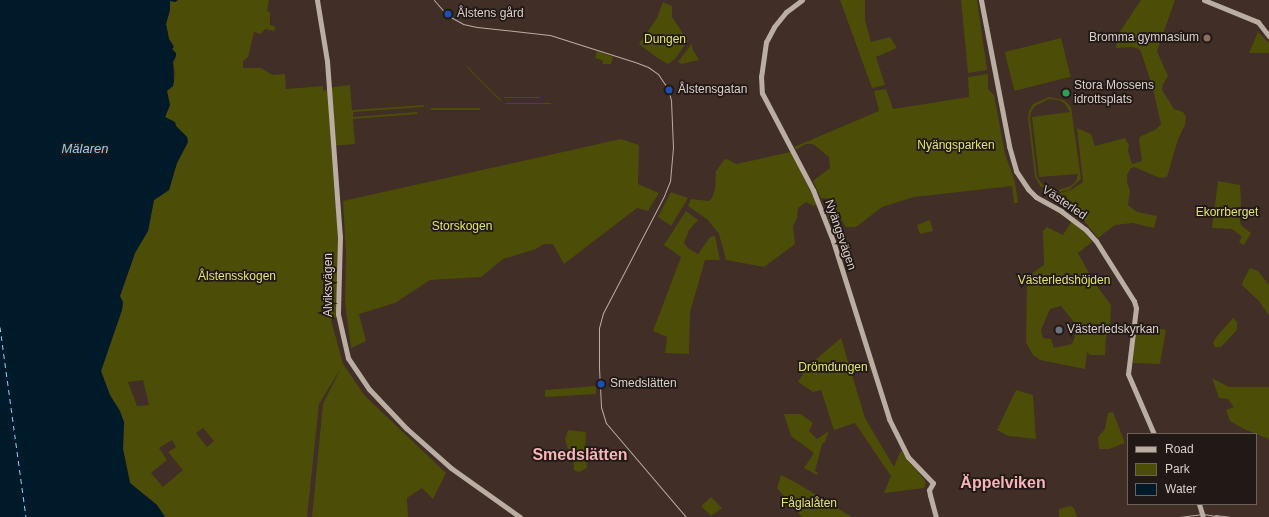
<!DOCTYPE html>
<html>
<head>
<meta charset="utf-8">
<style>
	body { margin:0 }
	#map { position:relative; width:1269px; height:517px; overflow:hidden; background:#412e26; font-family:Helvetica,sans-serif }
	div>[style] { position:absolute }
	.green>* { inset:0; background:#4c4d06; transform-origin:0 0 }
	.water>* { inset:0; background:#001a2a }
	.ferry>* { height:1px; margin-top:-0.5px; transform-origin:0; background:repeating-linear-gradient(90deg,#8cd0fb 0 5px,transparent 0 9px) }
	.secondary>* { height:5px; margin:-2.5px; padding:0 2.5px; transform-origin:2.5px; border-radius:2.5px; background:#baada2 }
	.tram>* { height:1px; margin:-0.5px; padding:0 0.5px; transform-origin:0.5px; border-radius:0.5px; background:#baaca6 }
	.dots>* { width:11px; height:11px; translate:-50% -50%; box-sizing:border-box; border:2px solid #211915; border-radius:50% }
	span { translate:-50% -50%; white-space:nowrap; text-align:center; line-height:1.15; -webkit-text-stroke:3.5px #211915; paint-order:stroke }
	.poi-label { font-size:12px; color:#dccfca }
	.left { translate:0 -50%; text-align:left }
	.right { translate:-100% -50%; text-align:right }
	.park-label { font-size:12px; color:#e3e664 }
	.street-label { font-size:12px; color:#dccfca }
	.water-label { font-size:13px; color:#8cd0fb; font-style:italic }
	.district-label { font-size:16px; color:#f7b3b8; font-weight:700 }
	.legend { position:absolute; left:1127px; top:433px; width:130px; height:72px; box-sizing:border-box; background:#211915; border:1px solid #6c625d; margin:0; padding:5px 7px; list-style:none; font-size:12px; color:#dccfca }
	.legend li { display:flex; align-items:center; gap:8px; height:20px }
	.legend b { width:20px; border:1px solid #6c625d }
</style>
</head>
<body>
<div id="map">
	<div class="green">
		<div style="clip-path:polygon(evenodd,170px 0,175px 2px,178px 0,269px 0,267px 11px,270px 12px,270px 25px,276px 27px,274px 31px,265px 29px,261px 34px,254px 32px,248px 57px,243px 61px,243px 68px,261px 68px,273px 75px,285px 74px,286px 89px,323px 86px,323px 91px,334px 87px,350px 85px,352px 110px,425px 105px,423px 107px,353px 112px,353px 117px,417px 112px,418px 114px,353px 119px,355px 144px,331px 146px,338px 236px,336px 317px,331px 320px,343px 364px,365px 396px,446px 473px,433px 499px,422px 488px,407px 498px,408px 517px,312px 517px,323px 404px,341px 368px,319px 404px,307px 517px,165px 517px,157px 505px,130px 483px,123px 449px,124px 422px,110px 395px,101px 371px,122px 310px,123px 302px,120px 296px,135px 253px,148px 231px,154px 200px,169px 190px,177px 163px,188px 142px,187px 137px,176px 126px,175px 122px,165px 117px,170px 105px,167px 91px,173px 86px,175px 72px,173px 62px,176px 56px,176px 53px,173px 51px,173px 44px,169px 39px,166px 24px,170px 10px,170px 0,143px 380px,149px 405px,137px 406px,128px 382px,143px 380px,170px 0,203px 428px,214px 441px,207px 447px,196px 433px,203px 428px,170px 0,172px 440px,176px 447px,168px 452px,183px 470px,163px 487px,151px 473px,167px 460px,159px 448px,172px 440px)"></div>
		<div style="clip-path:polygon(840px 0,865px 0,865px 20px,871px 42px,890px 37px,897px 48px,876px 57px,885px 85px,872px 88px)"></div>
		<div style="clip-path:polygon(961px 0,977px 0,987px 70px,968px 73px)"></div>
		<div style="clip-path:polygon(1141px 0,1175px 0,1157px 51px,1168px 76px,1163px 84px,1162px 90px,1174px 109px,1183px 112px,1186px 117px,1185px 125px,1178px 139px,1167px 177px,1160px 178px,1134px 167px,1130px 169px,1127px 175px,1127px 182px,1130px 191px,1128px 205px,1137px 212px,1157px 216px,1154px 228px,1133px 223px,1115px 225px,1098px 238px,1082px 218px,1072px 210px,1047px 197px,1071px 190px,1083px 182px,1077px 128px,1091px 134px,1095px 146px,1125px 138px,1129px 145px,1128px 151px,1132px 164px,1142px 161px,1139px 139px,1141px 136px,1155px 130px,1161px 124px,1152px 85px,1141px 52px,1139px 49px,1132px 47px,1116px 48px,1117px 36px)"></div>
		<div style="clip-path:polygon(663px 2px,672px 6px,672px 17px,688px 41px,675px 59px,668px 64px,656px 57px,639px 44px,657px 18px)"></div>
		<div style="clip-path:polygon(1258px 32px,1269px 43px,1269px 53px,1249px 53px)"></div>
		<div style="left:1061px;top:38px;width:40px;height:58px;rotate:76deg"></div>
		<div style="clip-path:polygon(692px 43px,692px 48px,699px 60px,681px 64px,678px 62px)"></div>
		<div style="clip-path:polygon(597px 51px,613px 57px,611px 64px,603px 64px,602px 60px,595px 58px)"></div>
		<div style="clip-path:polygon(988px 74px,988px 89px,994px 95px,1005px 154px,1015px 182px,1018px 203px,1014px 203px,1012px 186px,914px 197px,882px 207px,856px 227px,846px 227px,841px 219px,830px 223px,826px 206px,834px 206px,833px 201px,832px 199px,821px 198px,813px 181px,830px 168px,829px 157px,813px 144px,806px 144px,796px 150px,794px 147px,879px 111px,874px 91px,886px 89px,893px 109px,969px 97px,968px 77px)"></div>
		<div style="left:540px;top:97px;width:1px;height:36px;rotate:90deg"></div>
		<div style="clip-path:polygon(evenodd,1049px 97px,1064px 100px,1071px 107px,1081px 179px,1069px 190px,1055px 193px,1040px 186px,1035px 177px,1028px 118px,1029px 111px,1033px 104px,1049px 97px,1049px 99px,1059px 100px,1065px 104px,1070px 112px,1032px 117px,1039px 177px,1078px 174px,1076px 181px,1071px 186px,1058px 190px,1046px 187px,1042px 184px,1037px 177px,1030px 118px,1031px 112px,1035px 106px,1049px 99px)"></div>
		<div style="left:501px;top:100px;width:1px;height:47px;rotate:135deg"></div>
		<div style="left:551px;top:103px;width:1px;height:46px;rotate:90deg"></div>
		<div style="left:480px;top:108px;width:2px;height:49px;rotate:90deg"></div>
		<div style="clip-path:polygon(621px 139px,639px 145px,638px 184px,659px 193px,648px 211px,637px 208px,564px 264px,553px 244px,544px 244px,536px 249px,503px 259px,481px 277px,430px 280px,395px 303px,359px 314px,366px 341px,351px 348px,345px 303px,346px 252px,343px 201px)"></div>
		<div style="clip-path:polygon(791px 152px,817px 204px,814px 206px,806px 202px,798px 208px,797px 218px,793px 226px,795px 244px,764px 267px,726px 260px,719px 234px,708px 220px,688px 206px,691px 199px,709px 201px,712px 198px,715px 189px,716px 171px,724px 160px,727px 159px,736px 164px)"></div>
		<div style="clip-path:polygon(1218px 181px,1240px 185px,1241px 202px,1240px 223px,1242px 226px,1251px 233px,1244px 245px,1239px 242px,1242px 237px,1232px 229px,1212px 228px)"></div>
		<div style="clip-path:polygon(671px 192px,688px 198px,671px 226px,658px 217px)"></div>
		<div style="clip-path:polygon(686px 211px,698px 220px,689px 230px,684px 243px,688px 248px,698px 254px,710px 237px,715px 236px,720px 260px,705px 260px,690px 312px,689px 354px,665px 353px,667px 337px,653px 331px,681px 257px,664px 245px)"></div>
		<div style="clip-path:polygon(930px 220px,933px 231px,920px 234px,917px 225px)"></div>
		<div style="clip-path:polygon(evenodd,1072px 221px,1087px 235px,1092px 242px,1078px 253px,1094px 282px,1111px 305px,1110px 327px,1106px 338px,1105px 355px,1090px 355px,1087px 352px,1085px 369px,1040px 360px,1033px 355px,1026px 342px,1027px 277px,1044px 265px,1043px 231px,1047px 227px,1063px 235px,1072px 221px,1061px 306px,1073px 321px,1075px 325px,1075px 336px,1072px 344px,1054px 348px,1051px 339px,1043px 338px,1041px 330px,1050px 309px,1061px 306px)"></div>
		<div style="clip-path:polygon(1250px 268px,1258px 271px,1269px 285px,1269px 316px,1259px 301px,1242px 285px,1243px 281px)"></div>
		<div style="clip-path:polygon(1233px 318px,1237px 322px,1237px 330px,1221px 347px,1215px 347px,1213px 343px,1217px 336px)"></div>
		<div style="clip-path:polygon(1137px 323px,1166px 330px,1160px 364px,1133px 363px)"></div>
		<div style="clip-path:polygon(841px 338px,865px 418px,894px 467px,901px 450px,908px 461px,924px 479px,926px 483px,924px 488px,884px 493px,891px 476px,855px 423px,834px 430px,821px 390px,813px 392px,798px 382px,808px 366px)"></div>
		<div style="clip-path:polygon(1212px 378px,1229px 387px,1269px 387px,1269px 439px,1244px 429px,1230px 421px,1226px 410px,1234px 407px,1228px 399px,1219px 398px)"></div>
		<div style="clip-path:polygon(596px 386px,596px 394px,545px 397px,545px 390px)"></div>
		<div style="clip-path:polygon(1016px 390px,1033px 395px,1036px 439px,1008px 436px,997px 430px)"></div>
		<div style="clip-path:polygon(1113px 412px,1125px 443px,1109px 449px,1099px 449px,1098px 437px,1105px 429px,1108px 413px)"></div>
		<div style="clip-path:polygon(784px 414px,800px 414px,805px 417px,813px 423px,809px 431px,817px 439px,829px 431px,825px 442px,822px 444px,815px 471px,818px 473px,817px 475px,804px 468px,814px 453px,791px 436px)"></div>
		<div style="clip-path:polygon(568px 430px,586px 432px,585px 452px,587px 468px,579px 472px,574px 470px,573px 455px,568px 449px,565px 439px)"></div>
		<div style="clip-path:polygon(781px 475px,797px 483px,852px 517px,802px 517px,777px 488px)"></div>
		<div style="clip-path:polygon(711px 497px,722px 508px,711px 516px,701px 506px)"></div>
		<div style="clip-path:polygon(1070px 506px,1074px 508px,1077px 517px,1059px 517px,1059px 509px)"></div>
	</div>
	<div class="water">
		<div style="clip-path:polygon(0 0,178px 0,175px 2px,170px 1px,170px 10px,166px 24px,169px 39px,174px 47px,172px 49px,176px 53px,176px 56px,173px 62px,174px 81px,173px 86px,167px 91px,170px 105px,165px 117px,175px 122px,176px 126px,187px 137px,188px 142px,177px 163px,169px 190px,154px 200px,148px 231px,135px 253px,120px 296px,123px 302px,122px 310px,101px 371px,110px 395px,120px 411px,124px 422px,123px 449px,130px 483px,157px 505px,165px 517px,0 517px)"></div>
	</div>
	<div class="ferry">
		<div style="left:0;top:327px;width:192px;rotate:82.2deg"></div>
	</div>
	<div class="secondary">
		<div style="left:317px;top:0;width:62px;rotate:80.7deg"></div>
		<div style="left:327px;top:61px;width:175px;rotate:85.8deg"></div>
		<div style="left:340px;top:236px;width:78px;rotate:91.5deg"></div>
		<div style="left:338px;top:314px;width:45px;rotate:77.2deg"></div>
		<div style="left:348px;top:358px;width:37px;rotate:56deg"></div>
		<div style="left:369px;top:389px;width:54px;rotate:46.5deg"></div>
		<div style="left:406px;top:428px;width:60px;rotate:41.6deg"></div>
		<div style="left:451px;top:468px;width:85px;rotate:35.4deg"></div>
		<div style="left:802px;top:0;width:20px;rotate:143deg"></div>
		<div style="left:786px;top:12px;width:19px;rotate:129deg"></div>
		<div style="left:774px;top:27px;width:17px;rotate:118deg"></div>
		<div style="left:766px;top:42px;width:34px;rotate:98deg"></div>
		<div style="left:761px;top:76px;width:17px;rotate:87deg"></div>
		<div style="left:762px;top:93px;width:110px;rotate:62.3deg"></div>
		<div style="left:813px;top:190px;width:55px;rotate:68.6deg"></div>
		<div style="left:833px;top:241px;width:187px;rotate:72.5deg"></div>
		<div style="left:889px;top:419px;width:42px;rotate:63.4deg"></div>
		<div style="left:908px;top:457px;width:36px;rotate:46deg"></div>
		<div style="left:933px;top:483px;width:8px;rotate:120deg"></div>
		<div style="left:929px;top:490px;width:5px;rotate:79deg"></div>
		<div style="left:930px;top:495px;width:23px;rotate:75deg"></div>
		<div style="left:981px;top:0;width:149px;rotate:79.1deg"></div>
		<div style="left:1009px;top:146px;width:26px;rotate:74deg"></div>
		<div style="left:1016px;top:171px;width:22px;rotate:56deg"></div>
		<div style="left:1028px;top:189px;width:11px;rotate:45deg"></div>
		<div style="left:1036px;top:197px;width:29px;rotate:29deg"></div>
		<div style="left:1061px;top:211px;width:31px;rotate:37deg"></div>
		<div style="left:1086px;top:230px;width:15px;rotate:48deg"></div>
		<div style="left:1096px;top:241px;width:71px;rotate:57.7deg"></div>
		<div style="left:1134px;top:301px;width:7px;rotate:74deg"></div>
		<div style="left:1136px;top:308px;width:66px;rotate:96.9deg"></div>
		<div style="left:1128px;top:374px;width:65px;rotate:66.6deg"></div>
		<div style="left:1204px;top:0;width:58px;rotate:22.2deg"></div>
		<div style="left:1258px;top:22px;width:18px;rotate:52deg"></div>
		<div style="left:1199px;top:504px;width:14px;rotate:73deg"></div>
	</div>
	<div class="tram">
		<div style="left:434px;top:0;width:20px;rotate:49deg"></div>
		<div style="left:447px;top:15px;width:18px;rotate:29deg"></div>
		<div style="left:463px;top:24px;width:14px;rotate:12deg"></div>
		<div style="left:477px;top:27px;width:73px;rotate:6.3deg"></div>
		<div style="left:550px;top:35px;width:89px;rotate:17.6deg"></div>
		<div style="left:635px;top:62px;width:14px;rotate:21deg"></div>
		<div style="left:648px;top:67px;width:12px;rotate:35deg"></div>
		<div style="left:658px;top:74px;width:18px;rotate:56deg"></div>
		<div style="left:668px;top:89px;width:11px;rotate:75deg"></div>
		<div style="left:671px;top:100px;width:47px;rotate:87.6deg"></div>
		<div style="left:673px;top:147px;width:34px;rotate:95deg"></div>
		<div style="left:670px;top:181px;width:16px;rotate:112deg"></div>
		<div style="left:664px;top:196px;width:132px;rotate:117.5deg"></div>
		<div style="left:603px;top:313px;width:16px;rotate:105deg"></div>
		<div style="left:599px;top:328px;width:40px;rotate:90deg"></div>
		<div style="left:599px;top:368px;width:39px;rotate:87deg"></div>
		<div style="left:601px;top:407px;width:17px;rotate:73deg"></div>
		<div style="left:606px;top:423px;width:123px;rotate:49.6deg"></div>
		<div style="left:1215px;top:515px;width:16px;rotate:7deg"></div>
		<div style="left:1179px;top:517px;width:24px;rotate:-7deg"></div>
		<div style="left:1203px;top:514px;width:18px;rotate:9deg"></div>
	</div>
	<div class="dots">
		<div style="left:448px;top:14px;background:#1a4fb4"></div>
		<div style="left:1207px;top:38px;background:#8d6e63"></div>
		<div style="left:669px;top:90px;background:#1a4fb4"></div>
		<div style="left:1066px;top:93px;background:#2e9e5b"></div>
		<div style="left:1059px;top:330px;background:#6b7280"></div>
		<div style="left:601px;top:384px;background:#1a4fb4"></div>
	</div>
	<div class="poi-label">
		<span class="left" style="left:457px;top:14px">Ålstens gård</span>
		<span class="right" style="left:1199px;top:38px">Bromma gymnasium</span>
		<span class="left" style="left:1074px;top:93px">Stora Mossens<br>idrottsplats</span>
		<span class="left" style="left:678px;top:90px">Ålstensgatan</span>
		<span class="left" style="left:1067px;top:330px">Västerledskyrkan</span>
		<span class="left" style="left:610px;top:384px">Smedslätten</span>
	</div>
	<div class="park-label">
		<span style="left:665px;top:40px">Dungen</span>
		<span style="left:956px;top:146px">Nyängsparken</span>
		<span style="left:1227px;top:213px">Ekorrberget</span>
		<span style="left:462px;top:227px">Storskogen</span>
		<span style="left:237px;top:277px">Ålstensskogen</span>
		<span style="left:1064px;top:281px">Västerledshöjden</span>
		<span style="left:833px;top:368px">Drömdungen</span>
		<span style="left:809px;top:504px">Fåglalåten</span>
	</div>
	<div class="street-label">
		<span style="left:1064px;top:203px;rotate:34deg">Västerled</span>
		<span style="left:840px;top:235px;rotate:71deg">Nyängsvägen</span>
		<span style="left:329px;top:285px;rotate:-90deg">Alviksvägen</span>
	</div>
	<div class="water-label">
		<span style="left:85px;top:149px">Mälaren</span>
	</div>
	<div class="district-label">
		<span style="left:580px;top:455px">Smedslätten</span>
		<span style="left:1003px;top:483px">Äppelviken</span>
	</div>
	<ul class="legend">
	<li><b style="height:5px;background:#baada2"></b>Road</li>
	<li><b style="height:11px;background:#4c4d06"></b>Park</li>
	<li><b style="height:11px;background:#001a2a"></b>Water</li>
	</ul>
</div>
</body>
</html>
